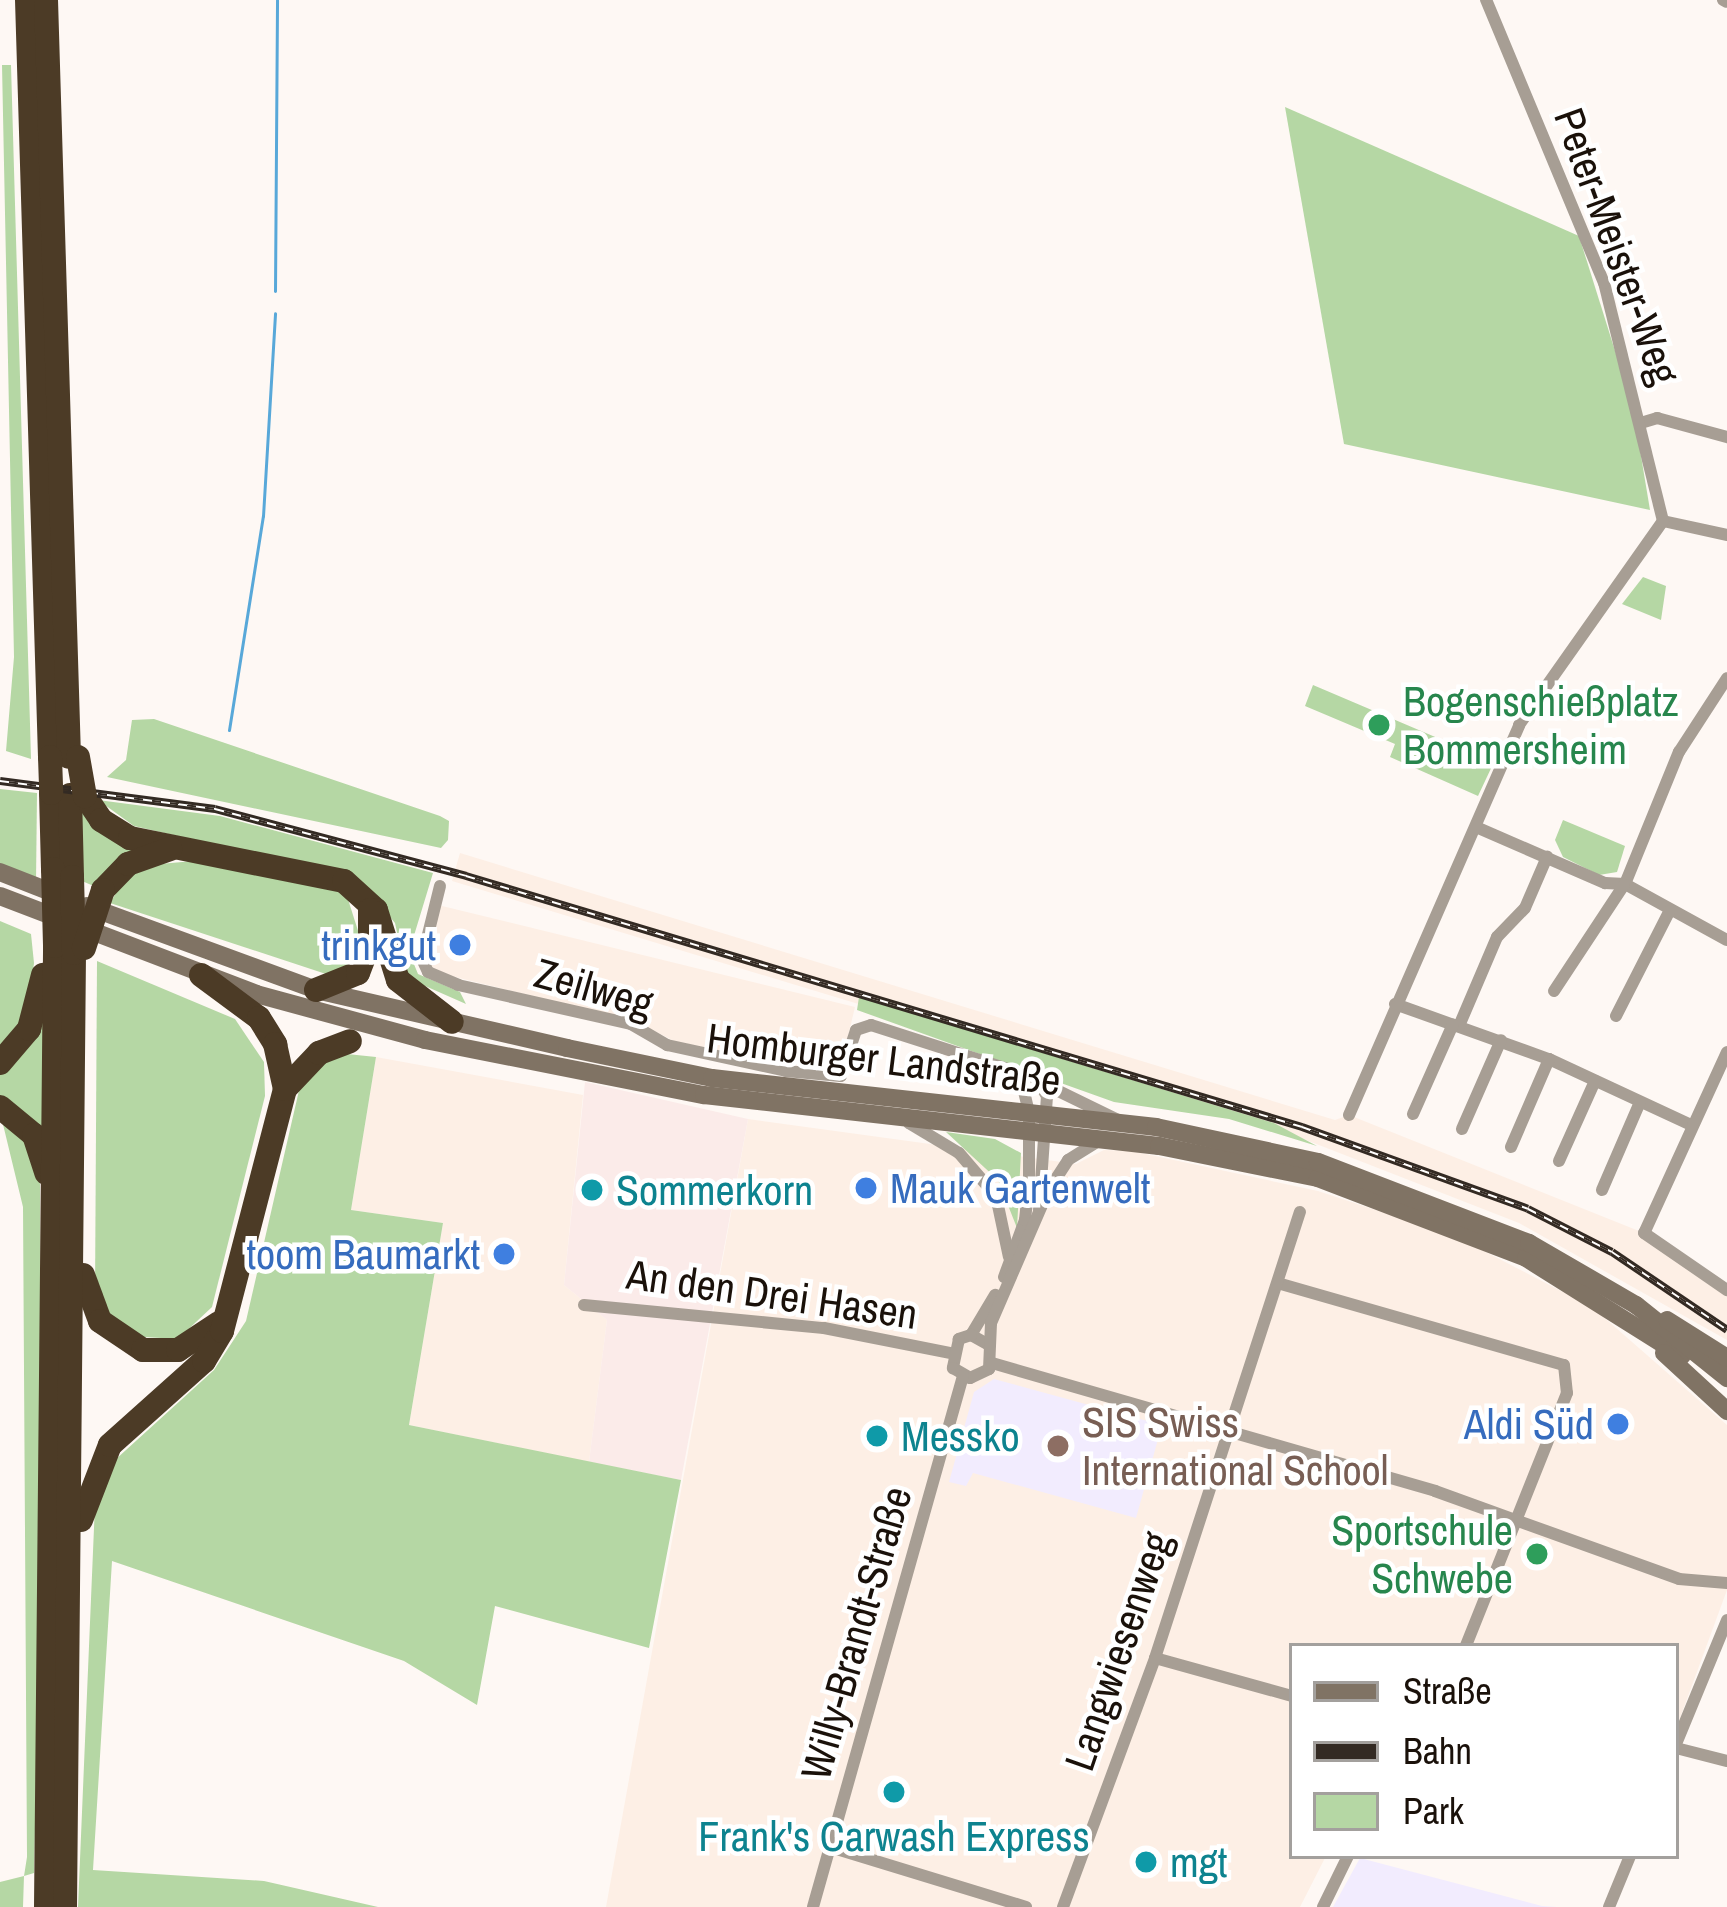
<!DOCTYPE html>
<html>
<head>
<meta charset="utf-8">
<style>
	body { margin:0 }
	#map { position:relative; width:1727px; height:1907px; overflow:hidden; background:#fef8f4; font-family:"Archivo Narrow",sans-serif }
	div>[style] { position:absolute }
	.built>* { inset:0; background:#fdefe5 }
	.industrial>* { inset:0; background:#fbebe9 }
	.education>* { inset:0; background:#f2ecfe }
	.green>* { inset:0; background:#b5d7a4 }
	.stream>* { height:3px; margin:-1.5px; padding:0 1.5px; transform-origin:1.5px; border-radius:1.5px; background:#58a8d9 }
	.minor>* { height:12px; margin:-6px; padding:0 6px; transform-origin:6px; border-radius:6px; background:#a79e94 }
	.secondary>* { height:18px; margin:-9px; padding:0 9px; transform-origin:9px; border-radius:9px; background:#807364 }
	.motorway>* { height:24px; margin:-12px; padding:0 12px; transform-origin:12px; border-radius:12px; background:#4c3b26 }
	.rail>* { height:8px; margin-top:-4px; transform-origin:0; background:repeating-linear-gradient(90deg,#fff 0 9px,#332a23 0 18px); box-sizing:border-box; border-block:3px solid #332a23 }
	.motorway-bridge>* { height:24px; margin:-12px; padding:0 12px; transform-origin:12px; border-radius:12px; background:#4c3b26 }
	.dots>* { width:33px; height:33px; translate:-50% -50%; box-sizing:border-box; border:6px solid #fff; border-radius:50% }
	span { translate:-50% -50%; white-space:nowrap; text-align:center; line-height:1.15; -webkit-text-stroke:9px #fff; paint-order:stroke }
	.street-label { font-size:42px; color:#1a110a }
	.leisure-label { font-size:42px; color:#27864d }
	.left { translate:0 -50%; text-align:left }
	.right { translate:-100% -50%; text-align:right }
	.shop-label { font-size:42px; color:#366cbe }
	.culture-label { font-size:42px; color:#0d838f }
	.education-label { font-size:42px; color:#785e54 }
	.legend { position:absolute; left:1289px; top:1643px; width:390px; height:216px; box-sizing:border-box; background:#fff; border:3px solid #a3a09d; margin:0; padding:15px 21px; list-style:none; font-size:36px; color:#1a110a }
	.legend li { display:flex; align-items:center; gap:24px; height:60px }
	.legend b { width:60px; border:3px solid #a3a09d }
</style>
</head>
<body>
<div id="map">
	<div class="built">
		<div style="clip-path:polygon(460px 853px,1335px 1120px,1349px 1115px,1644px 1233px,1727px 1290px,1727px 1340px,1519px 1223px,1301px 1138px,452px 881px)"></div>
		<div style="clip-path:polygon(438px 905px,855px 1007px,841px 1066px,786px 1065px,674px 1041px,637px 1022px,447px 975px,427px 966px)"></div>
		<div style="clip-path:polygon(376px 1057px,583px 1095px,564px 1285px,607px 1320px,589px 1462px,409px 1425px,443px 1223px,351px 1210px)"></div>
		<div style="clip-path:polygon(748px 1119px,1076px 1164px,1104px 1150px,1132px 1151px,1318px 1191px,1455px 1236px,1592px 1307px,1727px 1425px,1727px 1590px,1676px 1729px,1676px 1646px,1292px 1646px,1292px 1856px,1326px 1856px,1300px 1907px,606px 1907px)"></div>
	</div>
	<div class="industrial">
		<div style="clip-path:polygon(585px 1082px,748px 1119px,681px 1480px,589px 1462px,607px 1320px,564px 1285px)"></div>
	</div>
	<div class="education">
		<div style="clip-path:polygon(994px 1379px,1162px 1425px,1136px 1518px,973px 1473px,966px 1486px,949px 1482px,974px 1392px)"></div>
		<div style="clip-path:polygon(1360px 1858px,1542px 1906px,1557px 1907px,1333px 1907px)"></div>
	</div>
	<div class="green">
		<div style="clip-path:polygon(2px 65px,11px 65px,31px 759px,6px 751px,14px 657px)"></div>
		<div style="clip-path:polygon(1285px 107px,1579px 236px,1633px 408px,1650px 510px,1344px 444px)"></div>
		<div style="clip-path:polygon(1643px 577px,1666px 586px,1661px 620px,1622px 604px)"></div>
		<div style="clip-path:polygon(1313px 685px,1494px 762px,1478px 796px,1390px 757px,1395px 744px,1305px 706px)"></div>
		<div style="clip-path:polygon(154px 719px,440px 816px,449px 821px,448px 840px,441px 848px,107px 777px,126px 760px,132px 720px)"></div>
		<div style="clip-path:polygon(0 789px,37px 793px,36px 882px,0 868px)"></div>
		<div style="clip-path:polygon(98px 800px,220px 816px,433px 873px,409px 952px,418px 974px,460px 992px,466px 1004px,407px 978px,395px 923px,357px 877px,134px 826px)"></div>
		<div style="clip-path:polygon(79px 802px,142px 845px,96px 887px,82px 881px)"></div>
		<div style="clip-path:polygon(1563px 820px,1625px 846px,1617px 872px,1599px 875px,1563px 857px,1555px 840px)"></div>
		<div style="clip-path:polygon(194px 861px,346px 893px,360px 937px,349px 968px,329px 975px,110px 903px,124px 880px,148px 865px)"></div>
		<div style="clip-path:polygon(0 921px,31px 934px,34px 963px,27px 1016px,0 1053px)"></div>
		<div style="clip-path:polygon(97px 961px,235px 1019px,264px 1062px,265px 1096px,212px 1307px,178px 1339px,127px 1336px,95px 1296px)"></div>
		<div style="clip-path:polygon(859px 997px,1274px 1123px,1317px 1146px,1229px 1119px,1114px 1102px,857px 1010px)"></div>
		<div style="clip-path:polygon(46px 1013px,47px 1142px,0 1097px,0 1072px)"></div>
		<div style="clip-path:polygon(347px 1054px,376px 1057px,351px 1210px,443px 1223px,409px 1425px,681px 1480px,649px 1648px,495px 1606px,477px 1705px,404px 1661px,112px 1561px,93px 1870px,264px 1881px,378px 1907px,78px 1907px,95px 1504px,115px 1460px,214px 1370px,246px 1321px,300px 1086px,320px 1065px)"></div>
		<div style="clip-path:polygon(0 1112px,19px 1125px,40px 1173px,41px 1564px,34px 1873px,24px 1876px,23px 1907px,0 1907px,0 1882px,24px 1876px,27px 1857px,23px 1207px)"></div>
		<div style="clip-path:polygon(946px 1132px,995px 1139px,1021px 1153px,1017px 1228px,998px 1180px)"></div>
	</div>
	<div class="stream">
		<div style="left:275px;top:291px;width:291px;rotate:-89.6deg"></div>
		<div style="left:229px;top:730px;width:217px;rotate:-81deg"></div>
		<div style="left:263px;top:516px;width:203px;rotate:-86.6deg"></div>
	</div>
	<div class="minor">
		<div style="left:1723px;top:0;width:4px;rotate:27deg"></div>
		<div style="left:1644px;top:422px;width:14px;rotate:-17deg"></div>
		<div style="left:1657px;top:418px;width:73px;rotate:15.2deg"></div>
		<div style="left:1663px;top:521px;width:66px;rotate:12.3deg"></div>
		<div style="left:1476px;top:827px;width:141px;rotate:23.5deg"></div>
		<div style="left:1605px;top:883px;width:20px;rotate:3deg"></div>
		<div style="left:1625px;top:884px;width:116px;rotate:28.8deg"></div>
		<div style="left:1625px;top:884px;width:143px;rotate:-67.8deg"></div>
		<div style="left:1679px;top:752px;width:88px;rotate:-57deg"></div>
		<div style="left:440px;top:886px;width:75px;rotate:103.9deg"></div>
		<div style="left:422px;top:959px;width:14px;rotate:65deg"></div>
		<div style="left:428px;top:972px;width:33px;rotate:23deg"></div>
		<div style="left:458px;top:985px;width:177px;rotate:12.7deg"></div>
		<div style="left:631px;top:1024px;width:42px;rotate:30.3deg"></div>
		<div style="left:667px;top:1045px;width:122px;rotate:12.3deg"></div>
		<div style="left:786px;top:1071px;width:55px;rotate:5.2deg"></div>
		<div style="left:841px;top:1076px;width:48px;rotate:-71.9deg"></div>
		<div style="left:856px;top:1030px;width:16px;rotate:-18deg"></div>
		<div style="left:871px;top:1025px;width:173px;rotate:17.8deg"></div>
		<div style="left:1036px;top:1078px;width:21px;rotate:59deg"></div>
		<div style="left:1047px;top:1096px;width:114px;rotate:94deg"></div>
		<div style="left:1554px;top:991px;width:127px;rotate:-56.6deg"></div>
		<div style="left:1395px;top:1004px;width:164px;rotate:19.7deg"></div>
		<div style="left:1549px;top:1059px;width:157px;rotate:24.9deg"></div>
		<div style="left:1616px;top:1016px;width:117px;rotate:-63deg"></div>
		<div style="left:1459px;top:1026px;width:97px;rotate:-66.9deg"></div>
		<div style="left:1497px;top:937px;width:40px;rotate:-46deg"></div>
		<div style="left:1525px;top:908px;width:56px;rotate:-66.7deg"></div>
		<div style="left:1727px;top:1052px;width:199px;rotate:114.6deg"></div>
		<div style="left:1644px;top:1233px;width:101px;rotate:34.5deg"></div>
		<div style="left:1042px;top:1083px;width:85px;rotate:26deg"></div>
		<div style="left:1413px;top:1114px;width:98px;rotate:-66deg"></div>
		<div style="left:1349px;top:1115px;width:425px;rotate:-66.4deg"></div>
		<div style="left:1519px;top:725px;width:250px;rotate:-54.8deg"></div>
		<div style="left:1663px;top:521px;width:245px;rotate:-103.9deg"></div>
		<div style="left:1604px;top:283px;width:307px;rotate:-112.6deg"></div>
		<div style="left:909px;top:1123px;width:58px;rotate:31deg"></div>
		<div style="left:959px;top:1153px;width:57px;rotate:49.3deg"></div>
		<div style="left:996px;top:1196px;width:62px;rotate:78deg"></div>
		<div style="left:1462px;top:1129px;width:97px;rotate:-66.3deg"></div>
		<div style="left:1511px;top:1147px;width:96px;rotate:-66.6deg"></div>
		<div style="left:1559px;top:1161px;width:88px;rotate:-65.8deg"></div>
		<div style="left:1602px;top:1190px;width:96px;rotate:-66.6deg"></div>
		<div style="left:1004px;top:1277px;width:61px;rotate:-69.8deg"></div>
		<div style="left:1025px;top:1220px;width:38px;rotate:-84deg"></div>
		<div style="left:1029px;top:1182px;width:69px;rotate:-90deg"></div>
		<div style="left:1029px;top:1113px;width:28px;rotate:-103deg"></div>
		<div style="left:1023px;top:1086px;width:18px;rotate:-137deg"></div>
		<div style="left:1281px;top:1284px;width:294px;rotate:16deg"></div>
		<div style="left:1564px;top:1365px;width:28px;rotate:84deg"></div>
		<div style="left:1567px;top:1393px;width:272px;rotate:111.8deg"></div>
		<div style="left:584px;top:1305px;width:241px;rotate:5.5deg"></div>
		<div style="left:824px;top:1328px;width:128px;rotate:11.2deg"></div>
		<div style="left:971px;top:1335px;width:47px;rotate:-59deg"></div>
		<div style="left:989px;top:1345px;width:21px;rotate:-151deg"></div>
		<div style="left:971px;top:1335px;width:13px;rotate:162deg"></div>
		<div style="left:959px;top:1339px;width:30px;rotate:102deg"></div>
		<div style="left:953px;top:1368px;width:20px;rotate:30deg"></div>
		<div style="left:970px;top:1378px;width:21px;rotate:-25deg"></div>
		<div style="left:989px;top:1369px;width:46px;rotate:-87.5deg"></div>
		<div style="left:991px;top:1323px;width:144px;rotate:-66.6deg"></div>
		<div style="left:1048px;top:1191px;width:37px;rotate:-57deg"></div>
		<div style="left:1068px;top:1160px;width:39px;rotate:-32deg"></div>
		<div style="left:992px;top:1363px;width:461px;rotate:16.1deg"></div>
		<div style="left:1435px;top:1491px;width:259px;rotate:19.8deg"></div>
		<div style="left:1679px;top:1579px;width:48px;rotate:4.8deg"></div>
		<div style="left:1155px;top:1658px;width:142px;rotate:15.5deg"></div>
		<div style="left:1676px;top:1744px;width:134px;rotate:-67.6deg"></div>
		<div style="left:1676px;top:1748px;width:53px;rotate:14.3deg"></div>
		<div style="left:830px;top:1847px;width:205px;rotate:17deg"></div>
		<div style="left:813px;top:1907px;width:552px;rotate:-74.23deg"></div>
		<div style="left:1063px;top:1907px;width:265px;rotate:-69.7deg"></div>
		<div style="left:1155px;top:1658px;width:469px;rotate:-72deg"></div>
		<div style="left:1323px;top:1907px;width:57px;rotate:-63.9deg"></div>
		<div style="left:1609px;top:1907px;width:55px;rotate:-67.6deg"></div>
	</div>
	<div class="secondary">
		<div style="left:0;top:872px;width:66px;rotate:21.5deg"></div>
		<div style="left:0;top:896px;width:274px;rotate:20.9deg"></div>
		<div style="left:256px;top:994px;width:175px;rotate:15.2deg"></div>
		<div style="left:425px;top:1040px;width:284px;rotate:11.2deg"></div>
		<div style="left:704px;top:1095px;width:458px;rotate:6.4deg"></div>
		<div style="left:1159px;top:1146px;width:162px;rotate:11.4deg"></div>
		<div style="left:1318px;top:1178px;width:223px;rotate:21deg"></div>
		<div style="left:1526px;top:1258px;width:184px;rotate:32.1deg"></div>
		<div style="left:87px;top:906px;width:244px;rotate:20.1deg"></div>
		<div style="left:316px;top:990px;width:258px;rotate:13deg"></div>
		<div style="left:567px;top:1048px;width:148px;rotate:11.7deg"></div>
		<div style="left:712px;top:1078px;width:447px;rotate:6.3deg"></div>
		<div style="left:1156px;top:1127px;width:166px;rotate:12.2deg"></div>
		<div style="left:1318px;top:1162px;width:226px;rotate:21deg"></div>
		<div style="left:1529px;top:1243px;width:124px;rotate:30.1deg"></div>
		<div style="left:1636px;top:1305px;width:117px;rotate:38.7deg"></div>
		<div style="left:1667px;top:1320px;width:71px;rotate:32.3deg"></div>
		<div style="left:1664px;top:1353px;width:86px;rotate:42.6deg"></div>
	</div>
	<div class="motorway">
		<div style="left:27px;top:0;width:757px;rotate:88.26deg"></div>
		<div style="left:46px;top:0;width:757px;rotate:88.26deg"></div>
		<div style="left:51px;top:793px;width:76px;rotate:88.5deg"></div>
		<div style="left:70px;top:795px;width:82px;rotate:88.6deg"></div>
		<div style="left:85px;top:796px;width:29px;rotate:56deg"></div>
		<div style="left:101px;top:820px;width:34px;rotate:32deg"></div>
		<div style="left:130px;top:838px;width:218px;rotate:11.4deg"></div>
		<div style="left:344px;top:881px;width:43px;rotate:42.2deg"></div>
		<div style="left:376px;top:910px;width:73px;rotate:72.6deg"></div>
		<div style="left:398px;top:980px;width:68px;rotate:37.9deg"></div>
		<div style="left:103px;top:890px;width:36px;rotate:-46deg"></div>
		<div style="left:128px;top:864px;width:45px;rotate:-19.7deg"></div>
		<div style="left:201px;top:975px;width:72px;rotate:36.6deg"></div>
		<div style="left:259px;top:1018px;width:31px;rotate:58deg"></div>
		<div style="left:275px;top:1044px;width:46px;rotate:77.5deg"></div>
		<div style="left:316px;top:990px;width:45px;rotate:-22deg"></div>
		<div style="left:358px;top:973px;width:33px;rotate:-69deg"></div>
		<div style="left:370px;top:942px;width:32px;rotate:-90deg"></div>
		<div style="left:0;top:1063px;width:45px;rotate:-49.5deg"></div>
		<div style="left:29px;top:1029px;width:56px;rotate:-75.5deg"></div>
		<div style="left:0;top:1107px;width:44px;rotate:39.5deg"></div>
		<div style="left:34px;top:1135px;width:40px;rotate:72deg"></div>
		<div style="left:83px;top:1275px;width:49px;rotate:69.7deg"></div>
		<div style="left:100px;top:1321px;width:52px;rotate:34deg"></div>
		<div style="left:143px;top:1350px;width:35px"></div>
		<div style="left:178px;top:1350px;width:49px;rotate:-33.4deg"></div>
		<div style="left:81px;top:1520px;width:80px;rotate:-68.9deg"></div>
		<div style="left:110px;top:1445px;width:126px;rotate:-41.8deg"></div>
		<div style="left:204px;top:1361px;width:35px;rotate:-59deg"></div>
		<div style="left:222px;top:1331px;width:250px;rotate:-75.4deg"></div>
		<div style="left:285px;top:1089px;width:50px;rotate:-46.6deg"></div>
		<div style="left:319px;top:1053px;width:33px;rotate:-21deg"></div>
		<div style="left:46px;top:1907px;width:961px;rotate:-89.46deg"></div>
		<div style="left:65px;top:1907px;width:954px;rotate:-89.46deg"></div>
	</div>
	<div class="rail">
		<div style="left:0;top:781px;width:217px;rotate:7.4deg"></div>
		<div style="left:215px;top:809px;width:260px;rotate:14.9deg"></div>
		<div style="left:466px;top:876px;width:873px;rotate:16.71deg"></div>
		<div style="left:1302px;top:1127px;width:240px;rotate:19.9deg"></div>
		<div style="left:1528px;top:1209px;width:94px;rotate:27.1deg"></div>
		<div style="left:1612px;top:1252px;width:139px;rotate:34.1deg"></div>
	</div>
	<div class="motorway-bridge">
		<div style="left:50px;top:757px;width:36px;rotate:88deg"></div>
		<div style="left:78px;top:757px;width:40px;rotate:80deg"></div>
		<div style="left:53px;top:869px;width:77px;rotate:88.5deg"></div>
		<div style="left:72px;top:877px;width:76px;rotate:88.5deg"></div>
		<div style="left:84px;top:948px;width:61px;rotate:-71.9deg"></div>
	</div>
	<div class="dots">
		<div style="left:1379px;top:725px;background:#2e9e5b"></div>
		<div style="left:460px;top:945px;background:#3f7fe0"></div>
		<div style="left:866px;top:1188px;background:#3f7fe0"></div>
		<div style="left:592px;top:1190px;background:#0f9aa8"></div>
		<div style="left:504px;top:1254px;background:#3f7fe0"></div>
		<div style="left:1618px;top:1424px;background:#3f7fe0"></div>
		<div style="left:877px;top:1436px;background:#0f9aa8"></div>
		<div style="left:1058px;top:1446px;background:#8d6e63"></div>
		<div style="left:1537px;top:1554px;background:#2e9e5b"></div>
		<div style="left:894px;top:1792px;background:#0f9aa8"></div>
		<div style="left:1146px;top:1862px;background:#0f9aa8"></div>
	</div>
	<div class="street-label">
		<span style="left:1617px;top:246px;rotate:70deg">Peter-Meister-Weg</span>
		<span style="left:594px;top:988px;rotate:16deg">Zeilweg</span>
		<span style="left:884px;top:1059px;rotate:7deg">Homburger Landstraße</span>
		<span style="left:772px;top:1294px;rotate:8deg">An den Drei Hasen</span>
		<span style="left:856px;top:1633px;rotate:-74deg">Willy-Brandt-Straße</span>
		<span style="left:1118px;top:1651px;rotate:-71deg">Langwiesenweg</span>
	</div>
	<div class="leisure-label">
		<span class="left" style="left:1403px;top:725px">Bogenschießplatz<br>Bommersheim</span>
		<span class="right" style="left:1513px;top:1554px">Sportschule<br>Schwebe</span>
	</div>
	<div class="shop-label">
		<span class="right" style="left:436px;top:945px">trinkgut</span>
		<span class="left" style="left:890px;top:1188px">Mauk Gartenwelt</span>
		<span class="right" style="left:480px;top:1254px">toom Baumarkt</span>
		<span class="right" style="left:1594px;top:1424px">Aldi Süd</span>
	</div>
	<div class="culture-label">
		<span class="left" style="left:616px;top:1190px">Sommerkorn</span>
		<span class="left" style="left:901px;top:1436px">Messko</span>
		<span style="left:894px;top:1836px">Frank's Carwash Express</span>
		<span class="left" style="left:1170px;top:1862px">mgt</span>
	</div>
	<div class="education-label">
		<span class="left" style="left:1082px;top:1446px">SIS Swiss<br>International School</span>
	</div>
	<ul class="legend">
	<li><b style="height:15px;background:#807364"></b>Straße</li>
	<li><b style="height:15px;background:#332a23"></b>Bahn</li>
	<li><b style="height:33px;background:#b5d7a4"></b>Park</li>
	</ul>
</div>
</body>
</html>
